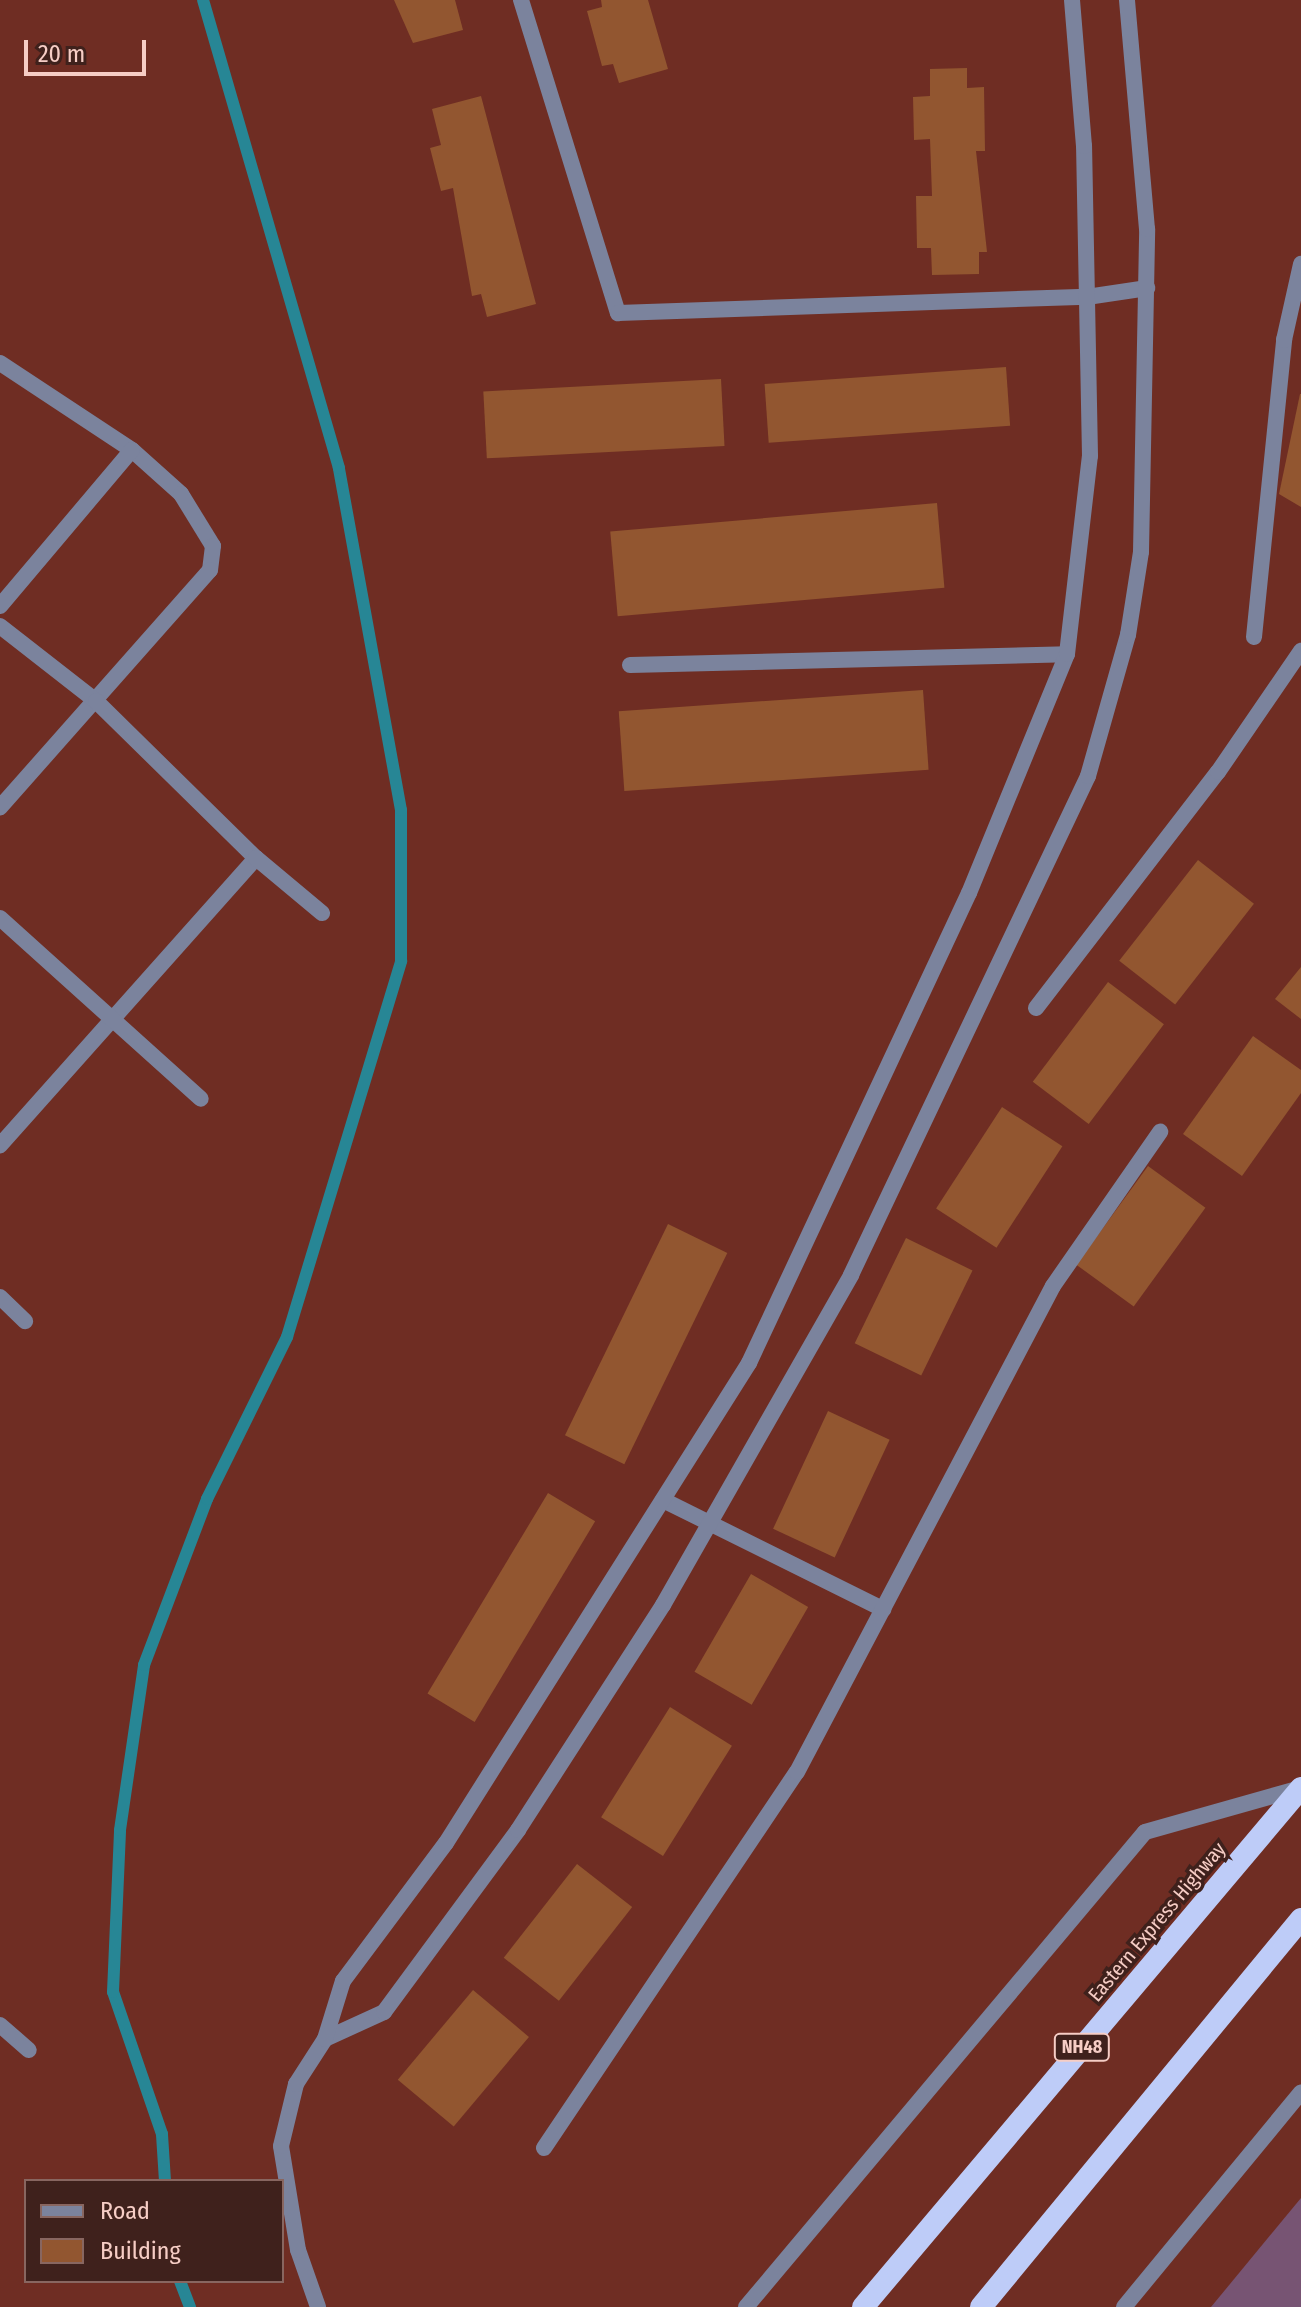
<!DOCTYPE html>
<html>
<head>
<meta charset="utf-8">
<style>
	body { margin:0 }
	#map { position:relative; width:1301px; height:2307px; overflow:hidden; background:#6f2d23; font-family:"Fira Sans Condensed",sans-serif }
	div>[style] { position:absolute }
	.green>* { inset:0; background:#775473 }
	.stream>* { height:12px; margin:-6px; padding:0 6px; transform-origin:6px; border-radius:6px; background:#278695 }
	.building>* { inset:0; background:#925630; transform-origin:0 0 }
	.minor>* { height:16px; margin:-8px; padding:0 8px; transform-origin:8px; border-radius:8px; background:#7b839d }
	.tertiary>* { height:16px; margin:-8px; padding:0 8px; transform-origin:8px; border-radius:8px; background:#7b839d }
	.trunk>* { height:22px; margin:-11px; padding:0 11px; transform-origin:11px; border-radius:11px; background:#beccf8 }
	span { translate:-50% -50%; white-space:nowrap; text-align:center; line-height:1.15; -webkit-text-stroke:7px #3f211c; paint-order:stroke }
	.shield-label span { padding:2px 6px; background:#3f211c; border:2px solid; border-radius:6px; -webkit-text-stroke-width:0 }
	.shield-label { font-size:18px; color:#f6cdc5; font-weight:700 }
	.street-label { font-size:20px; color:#f6cdc5 }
	.legend { position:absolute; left:24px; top:2179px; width:260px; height:104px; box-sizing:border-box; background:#3f211c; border:2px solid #886660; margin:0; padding:10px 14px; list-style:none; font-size:24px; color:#f6cdc5 }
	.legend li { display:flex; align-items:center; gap:16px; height:40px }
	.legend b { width:40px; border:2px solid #886660 }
	.scale { position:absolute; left:24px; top:40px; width:122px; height:36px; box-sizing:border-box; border:4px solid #f6cdc5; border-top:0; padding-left:10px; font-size:24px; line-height:28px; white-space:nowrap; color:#f6cdc5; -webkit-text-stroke:6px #3f211c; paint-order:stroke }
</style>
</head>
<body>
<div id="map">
	<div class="green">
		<div style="clip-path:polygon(1301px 2198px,1301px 2307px,1211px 2307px)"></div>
	</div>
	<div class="stream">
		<div style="left:165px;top:2181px;width:47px;rotate:-93.7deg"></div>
		<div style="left:162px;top:2134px;width:150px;rotate:-109deg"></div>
		<div style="left:113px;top:1992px;width:162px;rotate:-87.5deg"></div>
		<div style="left:120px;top:1830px;width:167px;rotate:-81.7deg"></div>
		<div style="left:144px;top:1665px;width:178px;rotate:-69.2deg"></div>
		<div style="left:207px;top:1499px;width:181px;rotate:-63.7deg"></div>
		<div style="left:287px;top:1337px;width:393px;rotate:-73.1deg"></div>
		<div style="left:401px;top:961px;width:151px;rotate:-90deg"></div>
		<div style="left:401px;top:810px;width:348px;rotate:-100.3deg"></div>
		<div style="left:339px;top:468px;width:487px;rotate:-106.2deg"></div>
		<div style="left:180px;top:2281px;width:28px;rotate:69deg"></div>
	</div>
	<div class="building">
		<div style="clip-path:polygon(394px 0,455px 0,463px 30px,413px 43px)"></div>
		<div style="clip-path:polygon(601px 0,648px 0,668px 69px,619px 83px,613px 64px,602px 66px,587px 11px,602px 7px)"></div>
		<div style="clip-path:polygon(967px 68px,967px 88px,984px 87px,985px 151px,976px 151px,987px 252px,979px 252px,979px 274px,932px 275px,931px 248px,917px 248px,916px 196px,932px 196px,930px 139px,914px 140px,913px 97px,930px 96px,930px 69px)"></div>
		<div style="clip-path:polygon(481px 96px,536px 304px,487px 317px,481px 294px,472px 296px,453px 188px,441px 191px,430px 148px,441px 145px,432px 109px)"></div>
		<div style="left:1006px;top:367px;width:59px;height:242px;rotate:86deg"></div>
		<div style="left:721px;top:379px;width:67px;height:238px;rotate:87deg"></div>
		<div style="clip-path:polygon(1300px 394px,1301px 394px,1301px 507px,1279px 494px)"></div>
		<div style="left:937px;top:503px;width:85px;height:328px;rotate:85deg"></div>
		<div style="left:923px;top:690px;width:80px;height:305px;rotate:86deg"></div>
		<div style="left:1198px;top:860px;width:71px;height:128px;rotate:38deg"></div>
		<div style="clip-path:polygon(1301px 967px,1301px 1019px,1275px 999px)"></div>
		<div style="left:1108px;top:982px;width:70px;height:125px;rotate:37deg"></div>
		<div style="clip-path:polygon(1253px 1036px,1301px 1070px,1301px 1093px,1242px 1176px,1183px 1134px)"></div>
		<div style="left:1002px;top:1107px;width:72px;height:121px;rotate:33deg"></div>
		<div style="left:1148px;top:1166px;width:71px;height:122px;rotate:36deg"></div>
		<div style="left:668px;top:1224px;width:66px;height:235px;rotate:26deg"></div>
		<div style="left:906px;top:1238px;width:74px;height:117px;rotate:26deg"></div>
		<div style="left:828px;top:1411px;width:68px;height:130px;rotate:25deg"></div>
		<div style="left:548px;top:1493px;width:55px;height:234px;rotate:31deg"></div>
		<div style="left:751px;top:1574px;width:66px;height:113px;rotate:30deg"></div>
		<div style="left:670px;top:1707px;width:73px;height:130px;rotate:32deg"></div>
		<div style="left:577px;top:1864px;width:70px;height:119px;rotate:38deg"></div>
		<div style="left:473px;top:1990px;width:73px;height:117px;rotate:40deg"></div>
	</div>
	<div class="minor">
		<div style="left:521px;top:0;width:328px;rotate:72.8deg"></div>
		<div style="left:618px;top:313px;width:469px;rotate:-2deg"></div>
		<div style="left:1087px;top:297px;width:61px;rotate:-8.5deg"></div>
		<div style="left:0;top:363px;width:158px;rotate:33.4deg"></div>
		<div style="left:132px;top:450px;width:66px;rotate:41.9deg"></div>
		<div style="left:181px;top:494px;width:61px;rotate:58.4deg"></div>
		<div style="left:213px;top:546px;width:24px;rotate:97deg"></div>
		<div style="left:210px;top:570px;width:317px;rotate:131.5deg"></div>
		<div style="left:0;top:606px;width:204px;rotate:-49.8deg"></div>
		<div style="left:0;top:626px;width:122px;rotate:38deg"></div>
		<div style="left:96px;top:701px;width:224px;rotate:44.5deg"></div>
		<div style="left:256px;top:858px;width:385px;rotate:131.7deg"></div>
		<div style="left:1254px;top:637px;width:299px;rotate:-84.2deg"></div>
		<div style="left:1284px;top:340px;width:78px;rotate:-77.4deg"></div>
		<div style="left:630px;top:665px;width:437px;rotate:-1.4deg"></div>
		<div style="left:256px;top:858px;width:86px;rotate:39.8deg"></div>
		<div style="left:0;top:918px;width:270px;rotate:42deg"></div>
		<div style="left:1036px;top:1008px;width:298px;rotate:-52.4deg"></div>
		<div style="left:1218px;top:772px;width:147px;rotate:-55.6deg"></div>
		<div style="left:0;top:1297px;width:35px;rotate:44deg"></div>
		<div style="left:663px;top:1500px;width:246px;rotate:26.4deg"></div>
		<div style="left:0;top:2025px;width:38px;rotate:41deg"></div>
		<div style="left:544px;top:2148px;width:453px;rotate:-56.1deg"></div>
		<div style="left:797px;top:1772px;width:549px;rotate:-62.22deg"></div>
		<div style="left:1053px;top:1286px;width:188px;rotate:-55.2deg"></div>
	</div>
	<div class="tertiary">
		<div style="left:325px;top:2039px;width:65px;rotate:-24.6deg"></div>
		<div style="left:384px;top:2012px;width:226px;rotate:-53.6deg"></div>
		<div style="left:518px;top:1830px;width:268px;rotate:-57.2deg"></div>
		<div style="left:663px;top:1605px;width:380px;rotate:-60.3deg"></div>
		<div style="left:851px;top:1275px;width:552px;rotate:-64.59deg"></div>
		<div style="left:1088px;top:776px;width:147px;rotate:-74.2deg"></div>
		<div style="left:1128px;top:635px;width:84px;rotate:-81.1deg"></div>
		<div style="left:1141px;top:552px;width:323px;rotate:-88.9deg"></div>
		<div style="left:1147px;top:229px;width:230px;rotate:-95deg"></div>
		<div style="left:318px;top:2307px;width:60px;rotate:-109.3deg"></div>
		<div style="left:298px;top:2250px;width:105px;rotate:-99.3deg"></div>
		<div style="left:281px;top:2146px;width:64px;rotate:-76.4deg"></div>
		<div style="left:296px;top:2084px;width:54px;rotate:-57.2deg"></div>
		<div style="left:325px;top:2039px;width:61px;rotate:-72.8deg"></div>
		<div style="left:343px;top:1981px;width:172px;rotate:-53.3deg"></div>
		<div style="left:446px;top:1843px;width:568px;rotate:-57.74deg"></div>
		<div style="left:749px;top:1363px;width:519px;rotate:-64.92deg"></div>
		<div style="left:969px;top:893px;width:258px;rotate:-67.7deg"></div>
		<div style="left:1067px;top:654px;width:199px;rotate:-83.4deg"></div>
		<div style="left:1090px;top:456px;width:310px;rotate:-91.1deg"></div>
		<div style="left:1084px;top:146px;width:146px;rotate:-94.7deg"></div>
		<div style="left:746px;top:2307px;width:620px;rotate:-49.97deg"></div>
		<div style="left:1145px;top:1832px;width:162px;rotate:-15.8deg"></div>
		<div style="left:1124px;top:2307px;width:278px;rotate:-50.5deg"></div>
	</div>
	<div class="trunk">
		<div style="left:863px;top:2307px;width:679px;rotate:-49.84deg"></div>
		<div style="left:981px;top:2307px;width:503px;rotate:-50.49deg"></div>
	</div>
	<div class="shield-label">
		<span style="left:1082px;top:2047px">NH48</span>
	</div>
	<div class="street-label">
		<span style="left:1157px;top:1922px;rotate:-50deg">Eastern Express Highway</span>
	</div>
	<ul class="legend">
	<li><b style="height:10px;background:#7b839d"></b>Road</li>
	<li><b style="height:22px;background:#925630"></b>Building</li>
	</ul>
	<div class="scale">20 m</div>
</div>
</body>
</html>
